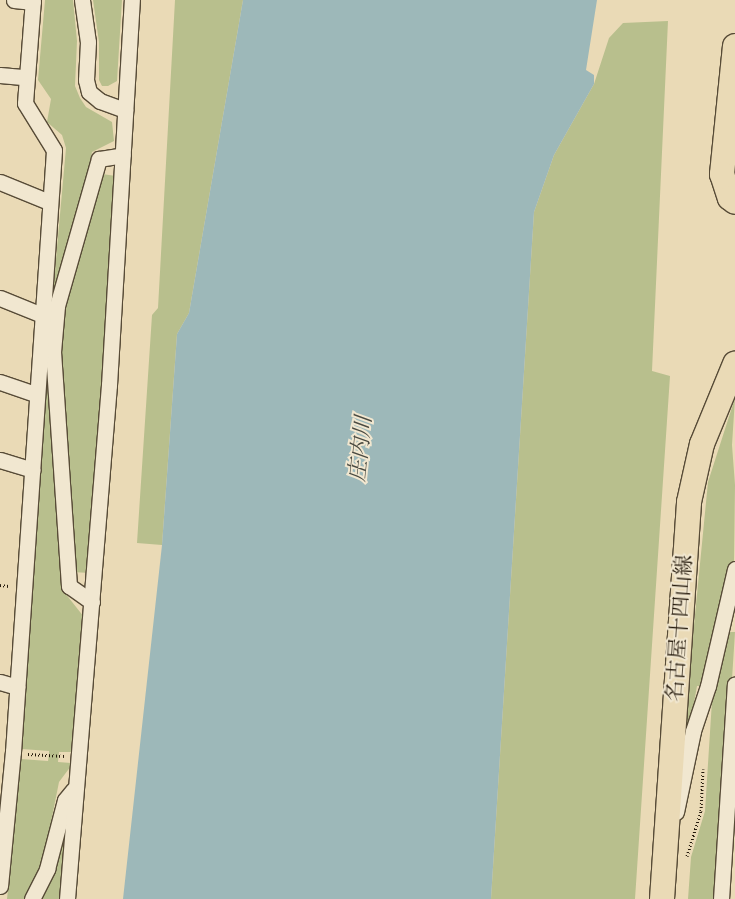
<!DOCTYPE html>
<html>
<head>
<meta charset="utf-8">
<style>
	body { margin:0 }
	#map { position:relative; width:735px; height:899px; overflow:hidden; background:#eadab6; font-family:"IM FELL DW Pica","Noto Serif JP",serif }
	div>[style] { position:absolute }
	.green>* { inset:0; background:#b8bf8d }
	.water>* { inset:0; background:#9db8b9 }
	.path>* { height:3px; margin-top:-1.5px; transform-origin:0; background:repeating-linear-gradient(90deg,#261b0d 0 1px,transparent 0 3.5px) }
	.roads { filter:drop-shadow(1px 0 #574b37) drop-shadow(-1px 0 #574b37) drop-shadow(0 1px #574b37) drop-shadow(0 -1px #574b37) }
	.street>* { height:15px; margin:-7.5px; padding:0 7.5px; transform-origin:7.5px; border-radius:7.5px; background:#f1e7d0 }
	.primary>* { height:24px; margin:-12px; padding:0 12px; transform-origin:12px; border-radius:12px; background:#eadab6 }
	span { translate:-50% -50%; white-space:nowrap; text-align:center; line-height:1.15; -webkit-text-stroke:4px #f1e7d0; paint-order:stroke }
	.street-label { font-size:21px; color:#261b0d }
	.water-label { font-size:22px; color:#4a4a41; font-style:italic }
</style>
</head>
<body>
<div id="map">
	<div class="green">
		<div style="clip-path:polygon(45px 0,73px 0,77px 41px,75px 86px,80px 98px,86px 107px,112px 122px,114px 141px,92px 152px,86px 185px,53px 292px,66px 148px,62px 135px,47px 122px,51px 99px,38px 80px)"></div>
		<div style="clip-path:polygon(93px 0,122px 0,117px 81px,108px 86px,102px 86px,99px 80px,99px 42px)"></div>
		<div style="clip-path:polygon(175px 0,243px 0,189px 313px,177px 334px,162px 545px,137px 543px,152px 315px,158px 308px)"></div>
		<div style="clip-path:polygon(668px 21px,652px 371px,670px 376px,635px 899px,491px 899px,534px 212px,554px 155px,594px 84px,609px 38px,623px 23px)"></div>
		<div style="clip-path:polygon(102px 174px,116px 176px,90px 573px,72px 572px,59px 350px,61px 307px)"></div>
		<div style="clip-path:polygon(47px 381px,61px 560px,61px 588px,84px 617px,71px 752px,59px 752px,58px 762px,71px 763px,71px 766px,59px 782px,42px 867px,26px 899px,7px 899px,21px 759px,48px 761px,49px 755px,49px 751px,22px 749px)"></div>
		<div style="clip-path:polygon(735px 398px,732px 445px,735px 485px,734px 561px,705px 686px,697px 686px,686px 748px,682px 748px,708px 482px)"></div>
		<div style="clip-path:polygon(728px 632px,735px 632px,718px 899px,688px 899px,691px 857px,705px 811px,713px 685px)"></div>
		<div style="clip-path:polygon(68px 814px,60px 899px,38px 899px)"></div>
	</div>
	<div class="water">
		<div style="clip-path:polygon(243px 0,597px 0,586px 70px,594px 75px,594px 84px,554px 155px,534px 212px,491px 899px,123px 899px,162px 545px,177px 334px,189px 313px)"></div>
	</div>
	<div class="path">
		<div style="left:0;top:585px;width:9px;rotate:6deg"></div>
		<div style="left:28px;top:754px;width:36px;rotate:3deg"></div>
		<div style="left:687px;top:856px;width:47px;rotate:-72.7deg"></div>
		<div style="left:701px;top:811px;width:42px;rotate:-87.3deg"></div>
	</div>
	<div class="roads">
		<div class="street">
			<div style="left:14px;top:0;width:19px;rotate:6deg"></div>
			<div style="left:82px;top:0;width:42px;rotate:81.9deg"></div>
			<div style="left:88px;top:42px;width:38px;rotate:93deg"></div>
			<div style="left:86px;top:80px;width:12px;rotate:76deg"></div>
			<div style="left:89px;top:92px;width:14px;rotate:39deg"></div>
			<div style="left:100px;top:101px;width:27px;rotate:20deg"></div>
			<div style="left:0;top:75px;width:25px;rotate:5deg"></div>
			<div style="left:0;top:182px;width:53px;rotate:22.2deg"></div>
			<div style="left:0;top:298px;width:45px;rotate:22deg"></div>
			<div style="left:0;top:382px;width:39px;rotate:19deg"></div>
			<div style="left:0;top:460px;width:34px;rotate:17deg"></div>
			<div style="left:92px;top:602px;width:28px;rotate:-145deg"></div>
			<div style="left:69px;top:586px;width:235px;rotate:-93.9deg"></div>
			<div style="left:53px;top:352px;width:46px;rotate:-85deg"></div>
			<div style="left:57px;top:306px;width:153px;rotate:-74.1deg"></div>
			<div style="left:99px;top:159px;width:24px;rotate:-9deg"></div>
			<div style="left:0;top:682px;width:18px;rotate:16deg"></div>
			<div style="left:676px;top:812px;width:83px;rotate:-78.1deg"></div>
			<div style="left:693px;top:731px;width:47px;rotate:-71.6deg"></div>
			<div style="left:708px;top:686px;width:120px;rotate:-77deg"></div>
			<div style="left:0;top:886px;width:135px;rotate:-84.5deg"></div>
			<div style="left:13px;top:752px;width:603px;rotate:-86.1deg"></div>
			<div style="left:54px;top:150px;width:55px;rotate:-121.7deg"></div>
			<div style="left:25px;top:103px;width:103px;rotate:-85.6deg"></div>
			<div style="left:32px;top:899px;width:34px;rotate:-63deg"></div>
			<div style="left:47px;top:869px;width:71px;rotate:-75.4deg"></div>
			<div style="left:65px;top:800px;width:13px;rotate:-51deg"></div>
			<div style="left:67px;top:899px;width:516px;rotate:-85.33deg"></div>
			<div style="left:109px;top:385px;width:386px;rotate:-86.6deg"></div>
			<div style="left:721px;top:899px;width:215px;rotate:-86.3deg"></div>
		</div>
		<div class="primary">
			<div style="left:735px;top:46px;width:129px;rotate:95.8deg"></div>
			<div style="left:722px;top:174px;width:25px;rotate:72deg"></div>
			<div style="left:730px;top:198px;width:6px;rotate:39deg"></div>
			<div style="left:662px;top:899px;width:398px;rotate:-86.1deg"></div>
			<div style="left:689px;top:502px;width:59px;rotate:-77.4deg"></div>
			<div style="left:702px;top:444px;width:87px;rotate:-67.6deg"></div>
		</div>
	</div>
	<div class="street-label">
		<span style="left:680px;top:628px;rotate:-86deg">名古屋十四山線</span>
	</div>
	<div class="water-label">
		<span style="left:361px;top:449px;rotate:-84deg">庄内川</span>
	</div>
</div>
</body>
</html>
